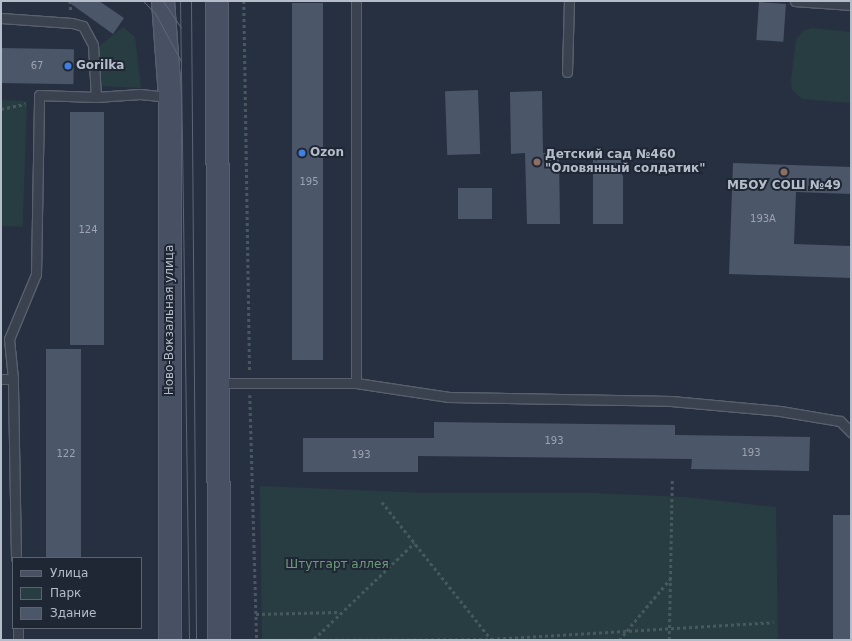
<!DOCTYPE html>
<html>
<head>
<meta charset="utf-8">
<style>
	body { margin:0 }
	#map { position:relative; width:852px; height:641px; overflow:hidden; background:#263040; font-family:"DejaVu Sans",sans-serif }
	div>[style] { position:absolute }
	.green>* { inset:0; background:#283d41; transform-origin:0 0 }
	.building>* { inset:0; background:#4c5669; transform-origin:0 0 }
	.path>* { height:2.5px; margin-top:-1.25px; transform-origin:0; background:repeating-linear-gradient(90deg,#465a5e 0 3px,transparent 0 6px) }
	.roads { filter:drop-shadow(1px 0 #58606d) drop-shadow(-1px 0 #58606d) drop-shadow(0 1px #58606d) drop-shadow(0 -1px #58606d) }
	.lane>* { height:9px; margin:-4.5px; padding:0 4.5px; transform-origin:4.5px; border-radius:4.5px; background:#3a4250 }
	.secondary>* { height:22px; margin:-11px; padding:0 11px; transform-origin:11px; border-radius:11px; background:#485163 }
	.tram>* { height:1px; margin:-0.5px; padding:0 0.5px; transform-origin:0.5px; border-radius:0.5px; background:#5c6676 }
	.dots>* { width:11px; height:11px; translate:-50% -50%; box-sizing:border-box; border:2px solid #1f2735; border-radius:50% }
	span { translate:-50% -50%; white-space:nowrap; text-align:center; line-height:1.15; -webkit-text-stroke:4px #1f2735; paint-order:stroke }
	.number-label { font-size:10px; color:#9ca3b2 }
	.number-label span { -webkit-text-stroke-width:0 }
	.poi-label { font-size:12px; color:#b6bdca; font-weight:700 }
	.left { translate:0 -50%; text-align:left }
	.street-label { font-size:12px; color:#b6bdca }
	.park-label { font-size:12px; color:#6e9b7a }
	.frame { position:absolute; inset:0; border:2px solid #b6bdca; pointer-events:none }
	.legend { position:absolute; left:12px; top:557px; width:130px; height:72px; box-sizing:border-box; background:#1f2735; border:1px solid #5b6371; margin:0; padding:5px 7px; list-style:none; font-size:12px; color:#b6bdca }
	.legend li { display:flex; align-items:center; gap:8px; height:20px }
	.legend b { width:20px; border:1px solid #5b6371 }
</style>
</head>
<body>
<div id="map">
	<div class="green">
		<div style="clip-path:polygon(123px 27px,135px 37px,141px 88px,100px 86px,98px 47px)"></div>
		<div style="clip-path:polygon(812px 28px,851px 32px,851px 103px,802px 99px,792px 90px,791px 81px,796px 40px,803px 31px)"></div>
		<div style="left:1px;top:100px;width:26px;height:126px;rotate:2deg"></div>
		<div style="clip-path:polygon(260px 486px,426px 493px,593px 493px,685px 497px,776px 507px,778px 640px,262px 640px)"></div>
	</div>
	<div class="building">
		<div style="clip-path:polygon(67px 1px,99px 1px,124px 18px,113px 34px)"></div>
		<div style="left:759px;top:2px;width:27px;height:38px;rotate:4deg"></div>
		<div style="left:292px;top:3px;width:31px;height:357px"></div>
		<div style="left:1px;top:48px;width:73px;height:35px;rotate:1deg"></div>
		<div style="left:478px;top:90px;width:64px;height:33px;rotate:88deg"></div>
		<div style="clip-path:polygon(542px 91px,543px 153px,559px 153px,560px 224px,527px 224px,525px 153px,511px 154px,510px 92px)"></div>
		<div style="left:70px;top:112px;width:34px;height:233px"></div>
		<div style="left:593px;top:160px;width:30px;height:64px"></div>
		<div style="clip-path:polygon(733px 163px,851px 167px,851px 194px,796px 192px,794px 244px,851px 246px,851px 278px,729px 274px)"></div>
		<div style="left:458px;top:188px;width:34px;height:31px"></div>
		<div style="left:46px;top:349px;width:35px;height:209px"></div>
		<div style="clip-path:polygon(434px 422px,675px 425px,675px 435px,810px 437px,809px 471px,691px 469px,692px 459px,418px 456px,418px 472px,303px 472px,303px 438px,434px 438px)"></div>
		<div style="left:833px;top:515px;width:18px;height:125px"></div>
	</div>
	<div class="path">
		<div style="left:70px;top:1px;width:9px;rotate:84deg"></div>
		<div style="left:244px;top:1px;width:369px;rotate:89.1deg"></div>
		<div style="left:1px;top:109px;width:25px;rotate:-12deg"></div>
		<div style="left:250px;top:395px;width:245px;rotate:88.4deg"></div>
		<div style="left:382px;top:502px;width:175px;rotate:51.5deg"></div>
		<div style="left:256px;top:614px;width:83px;rotate:-1.4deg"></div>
		<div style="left:314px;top:639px;width:139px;rotate:-43.8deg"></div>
		<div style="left:257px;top:640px;width:234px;rotate:-0.2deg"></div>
		<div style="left:491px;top:639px;width:283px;rotate:-3.4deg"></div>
		<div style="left:619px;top:640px;width:80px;rotate:-50.1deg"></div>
		<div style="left:669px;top:640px;width:162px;rotate:-88.9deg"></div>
	</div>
	<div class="roads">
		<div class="lane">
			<div style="left:356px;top:1px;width:382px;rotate:90deg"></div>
			<div style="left:795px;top:1px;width:56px;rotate:4.1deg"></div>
			<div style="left:1px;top:18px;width:71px;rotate:4deg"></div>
			<div style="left:72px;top:23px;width:11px;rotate:15deg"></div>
			<div style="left:83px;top:26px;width:21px;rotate:62deg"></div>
			<div style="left:93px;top:45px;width:52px;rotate:86.7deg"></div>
			<div style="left:567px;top:72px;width:71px;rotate:-88.4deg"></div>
			<div style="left:1px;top:379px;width:12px"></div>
			<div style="left:219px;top:383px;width:137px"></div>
			<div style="left:356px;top:383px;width:94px;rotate:8.6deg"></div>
			<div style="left:449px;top:397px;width:222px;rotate:1deg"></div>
			<div style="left:671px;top:401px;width:109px;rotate:5.2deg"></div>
			<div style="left:780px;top:411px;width:61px;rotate:9.5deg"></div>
			<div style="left:840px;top:421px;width:16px;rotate:45deg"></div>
			<div style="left:16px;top:558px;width:179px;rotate:-91deg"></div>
			<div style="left:13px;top:379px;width:40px;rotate:-95.7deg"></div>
			<div style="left:9px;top:339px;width:70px;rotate:-67.4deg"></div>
			<div style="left:36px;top:274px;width:179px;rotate:-89deg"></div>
			<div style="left:39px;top:95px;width:57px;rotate:2deg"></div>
			<div style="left:96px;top:97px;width:44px;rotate:-3.9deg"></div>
			<div style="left:140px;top:94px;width:30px;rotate:6deg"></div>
			<div style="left:18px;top:628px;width:12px;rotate:90deg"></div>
		</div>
		<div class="secondary">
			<div style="left:163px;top:1px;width:96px;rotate:85.8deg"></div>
			<div style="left:170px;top:97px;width:543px;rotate:90deg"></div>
			<div style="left:217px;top:1px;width:639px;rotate:89.82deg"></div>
		</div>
	</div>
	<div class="tram">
		<div style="left:143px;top:1px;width:17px;rotate:45deg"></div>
		<div style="left:155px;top:13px;width:55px;rotate:61.6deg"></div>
		<div style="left:163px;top:1px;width:32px;rotate:56deg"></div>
		<div style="left:180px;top:1px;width:639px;rotate:89.19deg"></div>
		<div style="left:191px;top:1px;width:639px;rotate:89.55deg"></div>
	</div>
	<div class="dots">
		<div style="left:68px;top:66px;background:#3f7fe0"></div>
		<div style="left:302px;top:153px;background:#3f7fe0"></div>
		<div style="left:537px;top:162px;background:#8d6e63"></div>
		<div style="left:784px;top:172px;background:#8d6e63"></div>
	</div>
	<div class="number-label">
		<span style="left:37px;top:66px">67</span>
		<span style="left:309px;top:182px">195</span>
		<span style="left:763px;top:219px">193А</span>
		<span style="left:88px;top:230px">124</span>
		<span style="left:554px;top:441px">193</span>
		<span style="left:751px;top:453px">193</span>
		<span style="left:66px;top:454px">122</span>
		<span style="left:361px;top:455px">193</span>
	</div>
	<div class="poi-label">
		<span class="left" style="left:76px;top:66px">Gorilka</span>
		<span class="left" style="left:310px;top:153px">Ozon</span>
		<span class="left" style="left:545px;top:162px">Детский сад №460<br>"Оловянный солдатик"</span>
		<span style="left:784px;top:186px">МБОУ СОШ №49</span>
	</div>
	<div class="street-label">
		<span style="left:170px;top:320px;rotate:-90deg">Ново-Вокзальная улица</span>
	</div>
	<div class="park-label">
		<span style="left:337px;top:565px">Штутгарт аллея</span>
	</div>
	<div class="frame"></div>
	<ul class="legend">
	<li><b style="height:5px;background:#485163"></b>Улица</li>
	<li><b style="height:11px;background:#283d41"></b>Парк</li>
	<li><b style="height:11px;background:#4c5669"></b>Здание</li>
	</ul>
</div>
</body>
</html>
